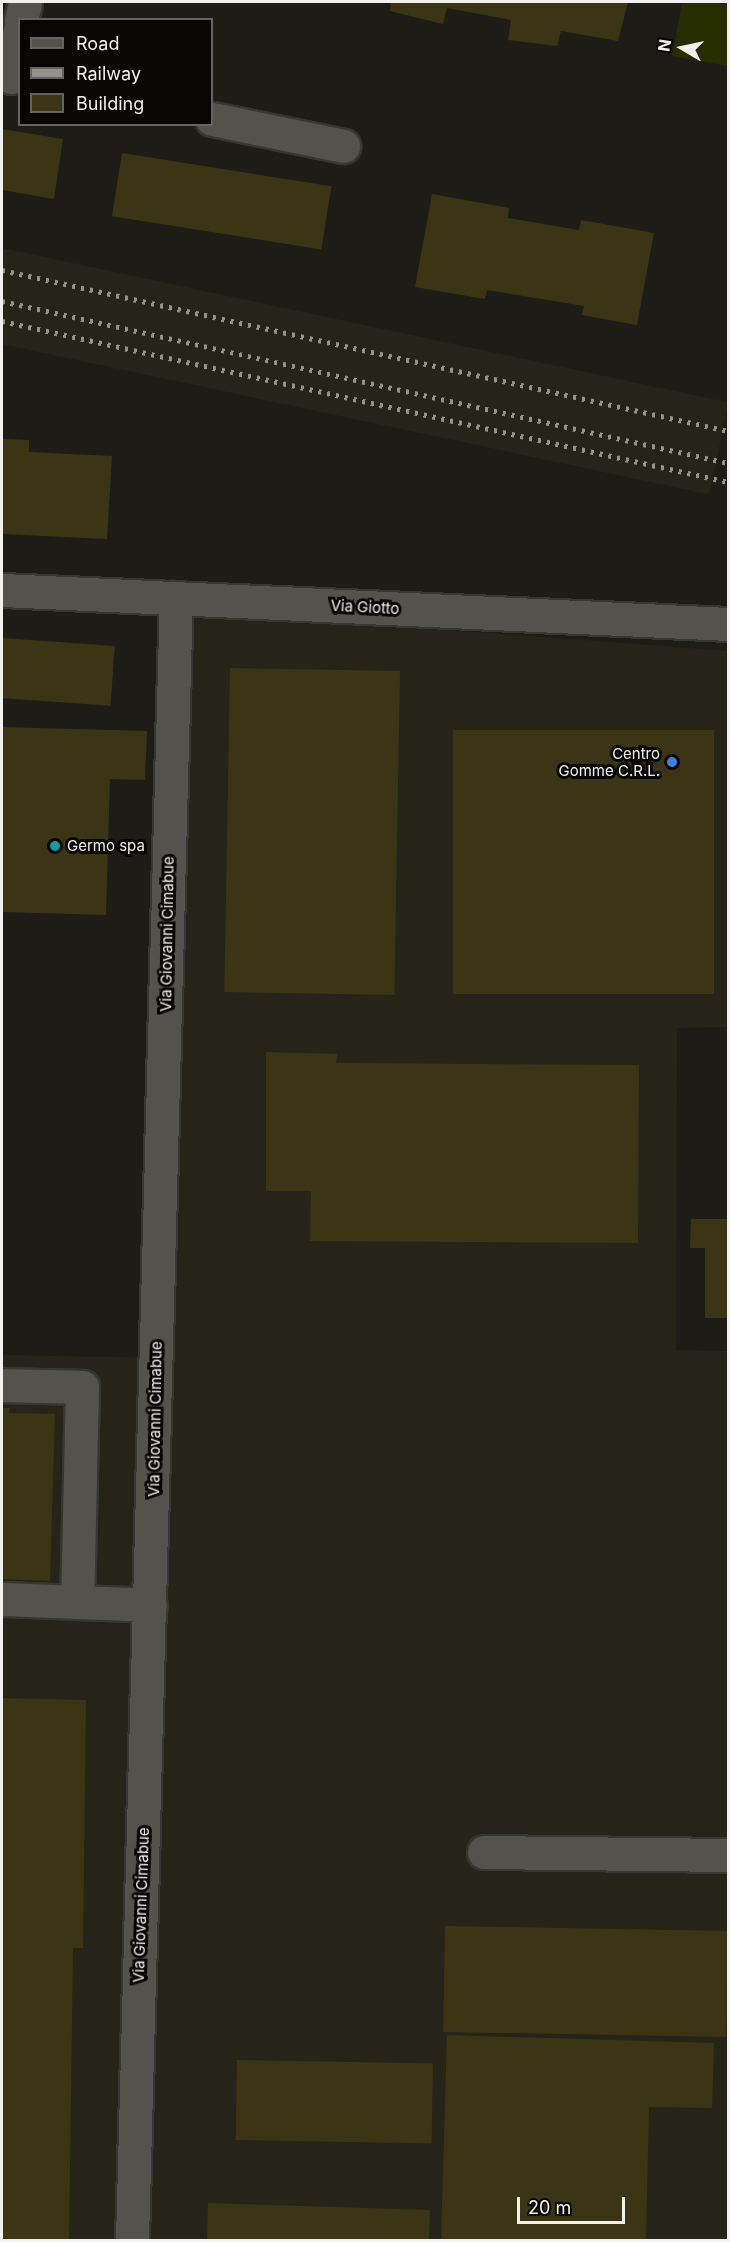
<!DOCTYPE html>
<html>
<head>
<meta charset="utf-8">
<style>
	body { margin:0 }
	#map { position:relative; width:730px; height:2242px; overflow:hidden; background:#1d1c17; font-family:Inter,sans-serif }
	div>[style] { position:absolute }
	.built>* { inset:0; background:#262419; transform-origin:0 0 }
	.green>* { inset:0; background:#262e00 }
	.building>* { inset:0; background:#3b3516; transform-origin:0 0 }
	.roads { filter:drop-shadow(2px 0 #363632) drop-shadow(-2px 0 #363632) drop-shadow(0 2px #363632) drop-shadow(0 -2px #363632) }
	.minor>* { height:33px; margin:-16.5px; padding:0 16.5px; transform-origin:16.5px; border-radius:16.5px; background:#53524c }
	.rail>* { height:4.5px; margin-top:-2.25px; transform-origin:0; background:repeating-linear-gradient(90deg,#93928d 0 3px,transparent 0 9px) }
	.dots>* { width:16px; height:16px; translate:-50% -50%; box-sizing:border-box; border:3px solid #070605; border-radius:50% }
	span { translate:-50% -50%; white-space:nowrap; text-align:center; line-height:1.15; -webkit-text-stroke:6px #070605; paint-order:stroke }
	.street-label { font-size:15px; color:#f2f1ed }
	.poi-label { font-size:15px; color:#f2f1ed }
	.right { translate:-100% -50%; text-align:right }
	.left { translate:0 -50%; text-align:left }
	.frame { position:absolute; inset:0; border:3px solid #f2f1ed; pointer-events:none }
	.legend { position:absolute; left:18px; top:18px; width:195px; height:108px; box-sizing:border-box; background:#070605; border:2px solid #656462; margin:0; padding:8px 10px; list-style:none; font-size:18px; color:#f2f1ed }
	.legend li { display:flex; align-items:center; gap:12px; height:30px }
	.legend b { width:30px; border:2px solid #656462 }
	.north { position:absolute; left:652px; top:18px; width:60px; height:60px; -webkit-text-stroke:4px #070605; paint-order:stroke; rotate:279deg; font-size:16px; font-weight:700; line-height:24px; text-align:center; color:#f2f1ed }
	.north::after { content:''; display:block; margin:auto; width:21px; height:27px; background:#f2f1ed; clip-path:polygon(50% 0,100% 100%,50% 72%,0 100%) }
	.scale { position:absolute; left:517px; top:2197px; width:108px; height:27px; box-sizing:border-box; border:3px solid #f2f1ed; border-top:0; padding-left:8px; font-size:18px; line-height:21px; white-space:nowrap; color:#f2f1ed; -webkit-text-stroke:4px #070605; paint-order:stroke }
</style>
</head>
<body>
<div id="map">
	<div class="built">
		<div style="left:2px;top:248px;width:743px;height:94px;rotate:12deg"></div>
		<div style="clip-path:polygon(188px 610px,728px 651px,728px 1027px,677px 1028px,676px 1350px,728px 1351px,727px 2240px,143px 2240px)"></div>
		<div style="left:2px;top:1355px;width:138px;height:885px;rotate:1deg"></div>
	</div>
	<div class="green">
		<div style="clip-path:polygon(682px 2px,728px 2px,728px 66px,672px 56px)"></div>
	</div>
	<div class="building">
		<div style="clip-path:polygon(391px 2px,628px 2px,618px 41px,561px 31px,557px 46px,508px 40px,511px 20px,447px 8px,443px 24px,390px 11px)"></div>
		<div style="clip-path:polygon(2px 129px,63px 139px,54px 199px,2px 190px)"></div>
		<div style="left:122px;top:153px;width:212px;height:64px;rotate:9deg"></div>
		<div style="clip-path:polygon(432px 194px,509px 208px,508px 218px,579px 230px,581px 220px,654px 233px,637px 325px,582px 315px,584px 306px,487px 290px,485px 299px,415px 287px)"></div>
		<div style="clip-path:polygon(2px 439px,29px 440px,29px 452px,112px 456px,107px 539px,2px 534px)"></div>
		<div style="left:2px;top:638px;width:113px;height:60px;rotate:4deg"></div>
		<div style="left:230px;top:668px;width:170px;height:324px;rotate:1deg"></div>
		<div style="clip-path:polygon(2px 727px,147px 731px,145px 780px,110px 779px,106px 915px,2px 912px)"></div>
		<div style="left:714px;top:730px;width:264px;height:261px;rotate:90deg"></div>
		<div style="clip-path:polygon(266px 1052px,337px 1054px,336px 1063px,639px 1065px,638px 1243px,310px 1241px,311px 1191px,266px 1191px)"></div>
		<div style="clip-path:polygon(691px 1219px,728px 1219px,728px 1318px,705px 1318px,705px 1248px,690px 1248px)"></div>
		<div style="clip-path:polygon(2px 1408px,10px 1408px,9px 1413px,55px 1414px,50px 1581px,2px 1579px)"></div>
		<div style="clip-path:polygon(2px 1698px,86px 1700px,83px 1948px,73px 1948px,69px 2240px,2px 2240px)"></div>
		<div style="left:445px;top:1926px;width:283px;height:106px;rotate:1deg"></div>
		<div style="clip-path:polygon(447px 2035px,714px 2043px,712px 2108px,649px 2107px,646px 2240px,441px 2240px)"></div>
		<div style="left:237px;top:2060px;width:196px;height:80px;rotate:1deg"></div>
		<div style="clip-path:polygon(208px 2203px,430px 2210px,429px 2240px,207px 2240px)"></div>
	</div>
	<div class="roads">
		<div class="minor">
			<div style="left:21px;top:20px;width:18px;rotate:-77deg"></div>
			<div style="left:11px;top:77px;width:48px;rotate:-79.2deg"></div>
			<div style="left:212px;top:119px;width:134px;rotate:11.6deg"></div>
			<div style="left:2px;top:590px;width:727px;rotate:2.68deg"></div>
			<div style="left:2px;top:1385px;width:80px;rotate:1.4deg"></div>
			<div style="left:82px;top:1387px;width:214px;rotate:91.3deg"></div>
			<div style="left:2px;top:1599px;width:148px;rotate:2.3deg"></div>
			<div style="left:484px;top:1852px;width:244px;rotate:0.7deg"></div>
			<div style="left:132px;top:2240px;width:1643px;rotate:-88.47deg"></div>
		</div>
	</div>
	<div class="rail">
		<div style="left:2px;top:270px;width:744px;rotate:12.5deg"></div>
		<div style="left:2px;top:301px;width:744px;rotate:12.58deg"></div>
		<div style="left:2px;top:321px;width:744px;rotate:12.5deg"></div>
	</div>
	<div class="dots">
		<div style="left:672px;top:762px;background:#3f7fe0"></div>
		<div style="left:55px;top:846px;background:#0f9aa8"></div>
	</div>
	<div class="street-label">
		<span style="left:365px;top:607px;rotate:3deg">Via Giotto</span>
		<span style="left:167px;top:934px;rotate:-89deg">Via Giovanni Cimabue</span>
		<span style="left:155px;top:1419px;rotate:-89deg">Via Giovanni Cimabue</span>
		<span style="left:141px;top:1905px;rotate:-88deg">Via Giovanni Cimabue</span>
	</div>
	<div class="poi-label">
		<span class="right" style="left:660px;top:762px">Centro<br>Gomme C.R.L.</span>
		<span class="left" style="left:67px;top:846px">Germo spa</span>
	</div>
	<div class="frame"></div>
	<ul class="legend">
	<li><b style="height:8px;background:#53524c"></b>Road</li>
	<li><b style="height:8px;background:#93928d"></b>Railway</li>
	<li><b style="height:16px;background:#3b3516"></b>Building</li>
	</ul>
	<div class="north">N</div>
	<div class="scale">20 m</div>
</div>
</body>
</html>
